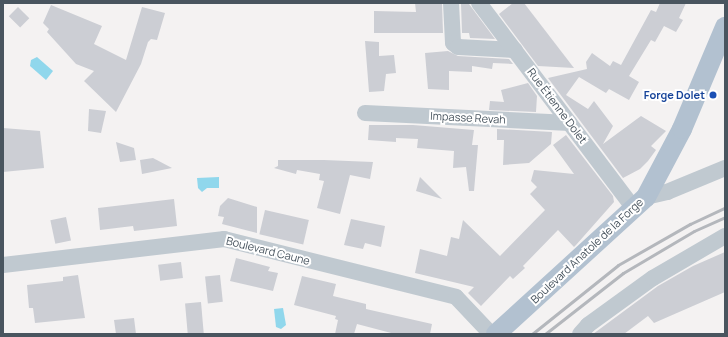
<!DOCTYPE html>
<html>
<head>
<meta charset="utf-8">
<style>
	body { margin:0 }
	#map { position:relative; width:728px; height:337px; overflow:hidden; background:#f4f2f2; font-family:Manrope,sans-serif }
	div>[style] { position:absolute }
	.water>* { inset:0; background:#90d7ec }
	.building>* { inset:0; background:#ccced4; transform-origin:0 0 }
	.minor>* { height:16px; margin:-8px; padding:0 8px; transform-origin:8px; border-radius:8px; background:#c0c9d0 }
	.major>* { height:20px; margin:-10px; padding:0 10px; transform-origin:10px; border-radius:10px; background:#b2c1d0 }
	.rail>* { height:3px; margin:-1.5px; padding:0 1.5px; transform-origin:1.5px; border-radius:1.5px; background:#b4b7bc }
	.dots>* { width:11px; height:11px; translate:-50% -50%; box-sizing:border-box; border:2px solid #fff; border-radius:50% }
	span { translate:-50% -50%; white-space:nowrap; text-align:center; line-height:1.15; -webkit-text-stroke:4px #fff; paint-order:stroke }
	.transit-label { font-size:11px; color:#164399; font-weight:700 }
	.right { translate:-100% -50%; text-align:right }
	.street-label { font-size:11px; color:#49555f }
	.frame { position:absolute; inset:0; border:4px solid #49555f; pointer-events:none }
</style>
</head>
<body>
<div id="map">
	<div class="water">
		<div style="clip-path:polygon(37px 57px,53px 71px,46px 80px,30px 66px,31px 60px)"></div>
		<div style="clip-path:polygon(219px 177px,219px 188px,207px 188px,202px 192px,198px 188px,197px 178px)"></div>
		<div style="clip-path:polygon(283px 308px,286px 325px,281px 329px,276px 327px,274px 309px)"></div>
	</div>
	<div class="building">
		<div style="clip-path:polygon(415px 3px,442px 3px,443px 33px,374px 33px,374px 11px,416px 12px)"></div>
		<div style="clip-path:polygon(513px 3px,524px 3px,574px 68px,538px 66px,499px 14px)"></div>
		<div style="clip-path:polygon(660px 3px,686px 3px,679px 18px,683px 20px,676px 32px,664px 26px,655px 42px,651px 40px,629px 76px,639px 82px,629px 100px,609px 89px,606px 93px,579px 77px,566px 95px,588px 109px,594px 101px,613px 126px,603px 144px,641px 116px,666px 131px,651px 146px,656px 150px,648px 161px,640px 169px,623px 178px,548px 78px,587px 69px,586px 62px,592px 53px,610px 66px,613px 61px,621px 65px,651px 10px,656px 12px)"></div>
		<div style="clip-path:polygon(461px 4px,469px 4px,495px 39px,470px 38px,469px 33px,462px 33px)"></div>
		<div style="clip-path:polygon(51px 5px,102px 26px,94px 44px,126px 60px,142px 7px,165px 13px,157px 40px,151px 39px,148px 42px,141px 64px,116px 112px,84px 81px,94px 71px,76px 64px,47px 32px,49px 29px,43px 23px)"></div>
		<div style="left:18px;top:7px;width:16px;height:13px;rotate:45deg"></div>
		<div style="clip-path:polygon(365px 41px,379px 42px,379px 56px,394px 55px,396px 73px,386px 74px,384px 91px,369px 92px)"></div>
		<div style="clip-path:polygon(448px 51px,458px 56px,509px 59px,513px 64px,493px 63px,492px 69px,472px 66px,472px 72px,449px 71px,449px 90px,428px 89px,425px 53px)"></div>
		<div style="clip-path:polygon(528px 83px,537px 96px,536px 112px,489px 110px,490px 101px,504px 102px,501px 90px)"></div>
		<div style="clip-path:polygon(89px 109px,106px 111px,101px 133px,88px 131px)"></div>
		<div style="clip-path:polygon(369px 125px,413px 125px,474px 130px,472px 145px,478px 145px,474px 191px,469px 191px,466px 167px,453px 168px,454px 151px,417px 148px,418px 139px,396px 138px,396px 142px,368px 140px)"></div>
		<div style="clip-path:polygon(3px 128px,40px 131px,44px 168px,3px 172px)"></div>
		<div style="clip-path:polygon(497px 129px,552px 132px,551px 144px,529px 163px,503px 165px,504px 140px,497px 140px)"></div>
		<div style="clip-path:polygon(566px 135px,613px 196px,614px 202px,576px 245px,574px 247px,558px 230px,523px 266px,525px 268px,513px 279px,510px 276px,481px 306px,468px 293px,474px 287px,415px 273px,420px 249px,447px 256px,451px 237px,459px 239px,463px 220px,500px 256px,545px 210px,530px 194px,537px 187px,531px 181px,534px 170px,574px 174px,553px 145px)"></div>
		<div style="clip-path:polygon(116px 142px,134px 148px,136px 160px,120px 162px)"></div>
		<div style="clip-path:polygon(153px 158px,172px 168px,142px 174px,140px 160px)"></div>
		<div style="clip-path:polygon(278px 160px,324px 160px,373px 162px,370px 179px,350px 175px,340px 214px,317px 208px,324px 181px,319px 180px,320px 174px,297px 170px,296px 174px,274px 168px,278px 166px)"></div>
		<div style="clip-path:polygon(420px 177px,442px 199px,416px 191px)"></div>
		<div style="clip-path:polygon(228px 198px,257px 207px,257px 233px,222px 224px,224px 217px,218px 216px,220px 206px)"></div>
		<div style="clip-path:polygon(174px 199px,177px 226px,134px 231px,133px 226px,100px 230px,98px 208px)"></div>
		<div style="left:265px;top:210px;width:45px;height:25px;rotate:13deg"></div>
		<div style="left:66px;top:217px;width:24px;height:16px;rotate:78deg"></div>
		<div style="clip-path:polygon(351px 219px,385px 226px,381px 247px,365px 243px,363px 249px,344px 245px)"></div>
		<div style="clip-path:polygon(725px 252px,725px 292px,654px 323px,648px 316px,624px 334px,593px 334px,658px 286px,693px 266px)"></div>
		<div style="clip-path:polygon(236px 258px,270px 267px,268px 271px,278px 273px,273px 291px,230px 281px)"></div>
		<div style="left:181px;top:262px;width:16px;height:23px;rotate:83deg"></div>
		<div style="clip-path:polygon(78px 275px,85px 318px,35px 323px,33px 308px,29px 308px,27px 285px,63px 281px,63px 277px)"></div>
		<div style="left:220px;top:275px;width:27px;height:15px;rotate:84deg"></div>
		<div style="clip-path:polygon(302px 276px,336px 284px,333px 296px,366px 304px,366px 309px,432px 324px,430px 334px,395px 334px,357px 324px,354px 334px,335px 334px,338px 320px,335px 319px,336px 316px,294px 305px)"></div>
		<div style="left:201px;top:302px;width:32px;height:16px;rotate:85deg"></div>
		<div style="clip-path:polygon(134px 318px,136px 334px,116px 334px,114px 320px)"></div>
	</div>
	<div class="minor">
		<div style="left:451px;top:3px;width:40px;rotate:87.1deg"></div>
		<div style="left:453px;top:43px;width:6px;rotate:39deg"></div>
		<div style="left:458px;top:47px;width:57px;rotate:3deg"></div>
		<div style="left:479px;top:3px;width:258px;rotate:53deg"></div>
		<div style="left:365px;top:113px;width:205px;rotate:2.8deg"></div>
		<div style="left:646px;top:197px;width:22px;rotate:-13deg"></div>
		<div style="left:667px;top:192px;width:63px;rotate:-22.5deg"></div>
		<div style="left:3px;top:265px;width:223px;rotate:-6.7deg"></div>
		<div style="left:224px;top:239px;width:239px;rotate:14deg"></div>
		<div style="left:456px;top:297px;width:51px;rotate:46.6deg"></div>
		<div style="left:580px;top:334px;width:12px;rotate:-48deg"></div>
		<div style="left:588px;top:325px;width:80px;rotate:-35.9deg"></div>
		<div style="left:653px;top:278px;width:83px;rotate:-30.3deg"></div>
	</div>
	<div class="major">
		<div style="left:496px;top:334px;width:203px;rotate:-42.4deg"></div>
		<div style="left:646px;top:197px;width:77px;rotate:-62.1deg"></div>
		<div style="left:682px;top:129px;width:111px;rotate:-67.1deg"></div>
	</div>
	<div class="rail">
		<div style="left:532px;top:334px;width:110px;rotate:-38.7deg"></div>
		<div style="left:618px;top:265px;width:83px;rotate:-29.7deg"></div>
		<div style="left:690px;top:224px;width:38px;rotate:-25deg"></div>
		<div style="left:545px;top:334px;width:99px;rotate:-38deg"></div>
		<div style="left:623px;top:273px;width:82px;rotate:-30.6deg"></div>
		<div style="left:694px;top:231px;width:34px;rotate:-24deg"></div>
	</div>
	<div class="dots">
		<div style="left:713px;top:95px;background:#1a4fb4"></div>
	</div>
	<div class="transit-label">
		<span class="right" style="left:705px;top:95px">Forge Dolet</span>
	</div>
	<div class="street-label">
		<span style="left:557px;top:106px;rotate:53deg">Rue Étienne Dolet</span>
		<span style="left:468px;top:118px;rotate:3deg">Impasse Revah</span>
		<span style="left:268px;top:251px;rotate:14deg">Boulevard Caune</span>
		<span style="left:587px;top:251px;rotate:-43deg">Boulevard Anatole de la Forge</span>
	</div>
	<div class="frame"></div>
</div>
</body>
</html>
